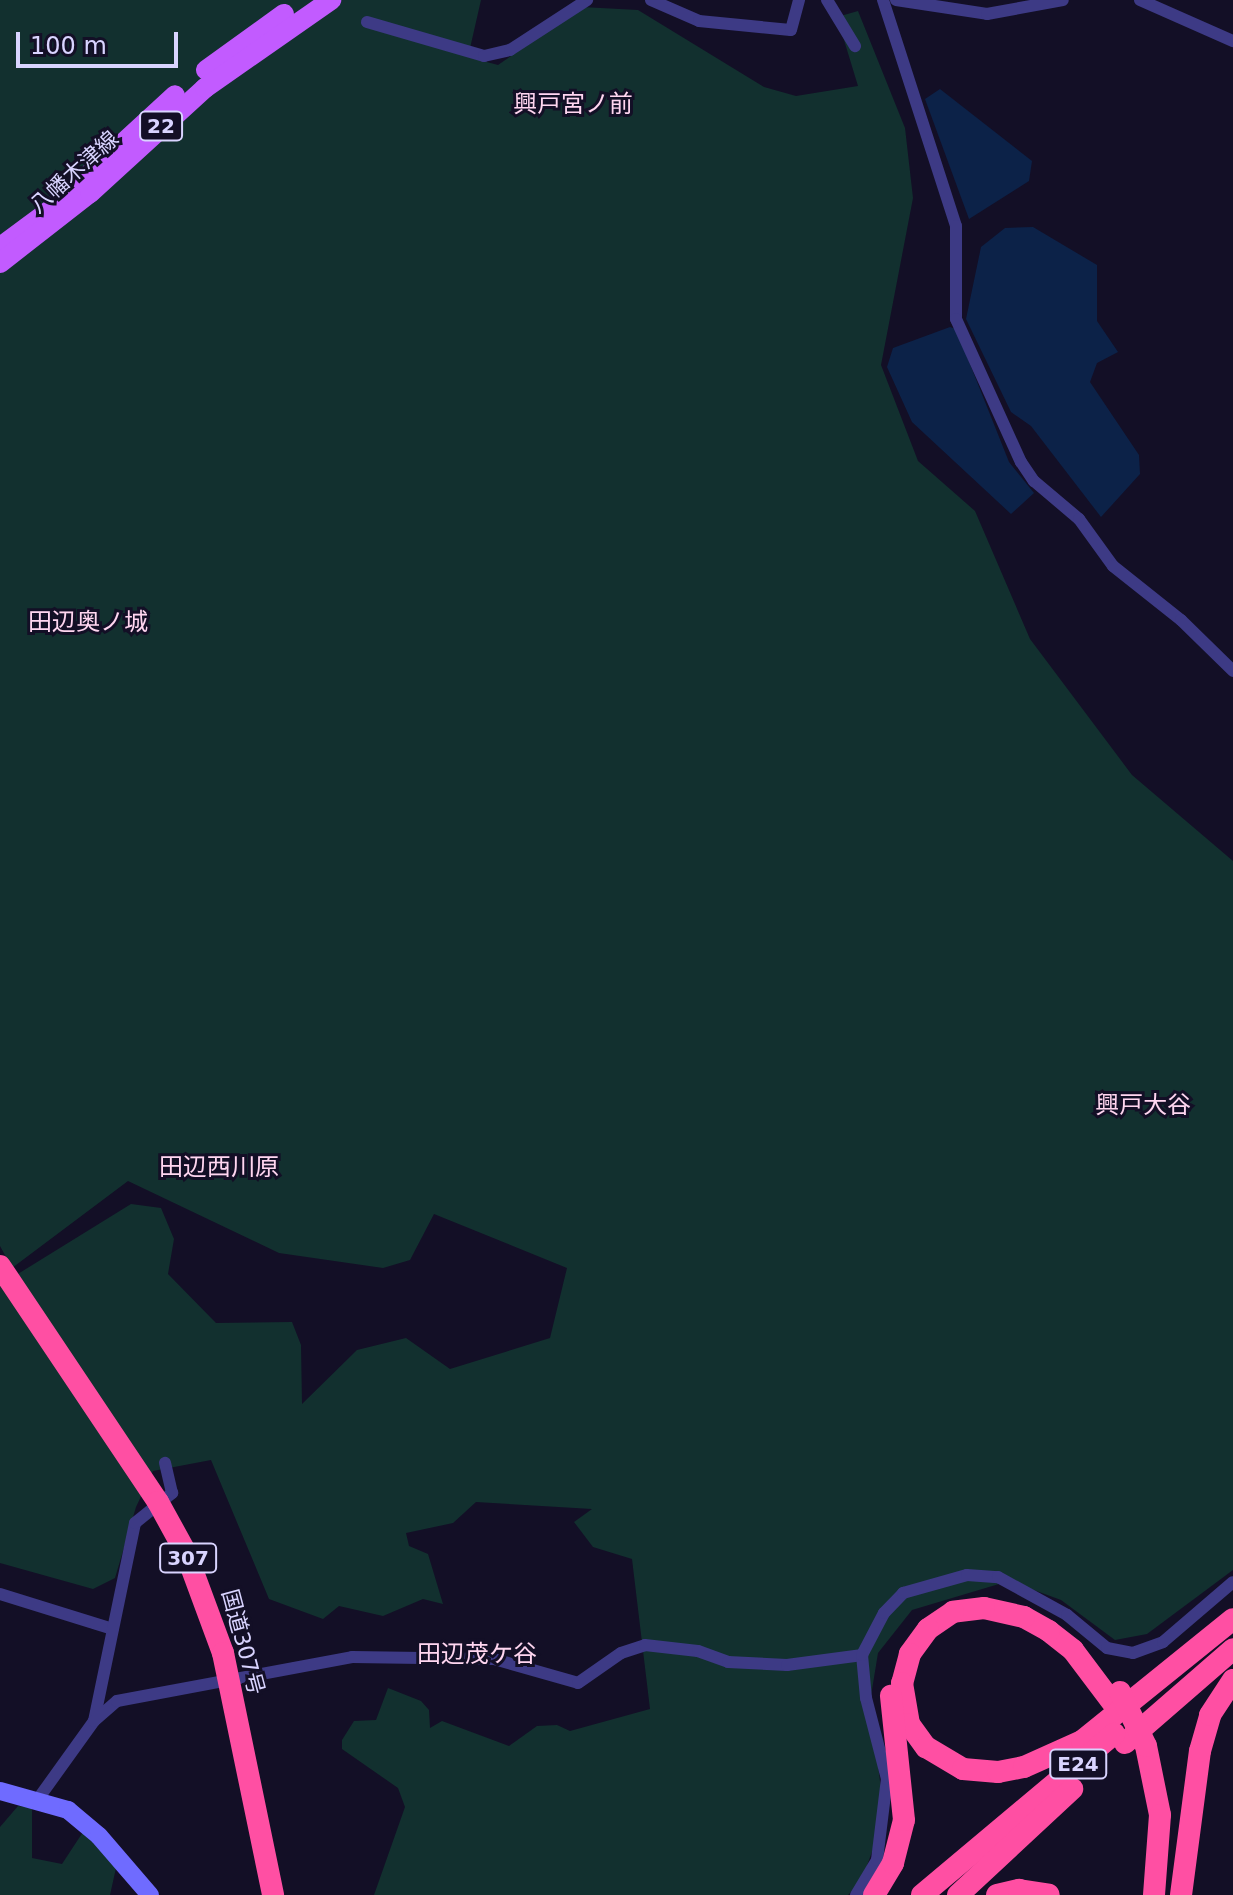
<!DOCTYPE html>
<html>
<head>
<meta charset="utf-8">
<style>
	body { margin:0 }
	#map { position:relative; width:1233px; height:1895px; overflow:hidden; background:#130f26; font-family:"DejaVu Sans","Noto Sans JP",sans-serif }
	div>[style] { position:absolute }
	.green>* { inset:0; background:#12302f }
	.water>* { inset:0; background:#0c2248 }
	.street>* { height:12px; margin:-6px; padding:0 6px; transform-origin:6px; border-radius:6px; background:#3d3a85 }
	.secondary>* { height:18px; margin:-9px; padding:0 9px; transform-origin:9px; border-radius:9px; background:#6f6bff }
	.primary>* { height:20px; margin:-10px; padding:0 10px; transform-origin:10px; border-radius:10px; background:#c25bff }
	.highway>* { height:22px; margin:-11px; padding:0 11px; transform-origin:11px; border-radius:11px; background:#ff4fa3 }
	.highway-bridge>* { height:22px; margin:-11px; padding:0 11px; transform-origin:11px; border-radius:11px; background:#ff4fa3 }
	span { translate:-50% -50%; white-space:nowrap; text-align:center; line-height:1.15; -webkit-text-stroke:6px #130f26; paint-order:stroke }
	.shield-label span { padding:2px 6px; background:#130f26; border:2px solid; border-radius:6px; -webkit-text-stroke-width:0 }
	.shield-label { font-size:20px; color:#d9d4ff; font-weight:700 }
	.street-label { font-size:22px; color:#d9d4ff }
	.neighbourhood-label { font-size:24px; color:#ffd6f0 }
	.scale { position:absolute; left:16px; top:32px; width:162px; height:36px; box-sizing:border-box; border:4px solid #d9d4ff; border-top:0; padding-left:10px; font-size:24px; line-height:28px; white-space:nowrap; color:#d9d4ff; -webkit-text-stroke:6px #130f26; paint-order:stroke }
</style>
</head>
<body>
<div id="map">
	<div class="green">
		<div style="clip-path:polygon(0 0,481px 0,468px 57px,498px 65px,582px 7px,638px 10px,764px 87px,796px 96px,858px 86px,837px 17px,858px 11px,905px 128px,913px 198px,881px 365px,918px 461px,975px 511px,1030px 639px,1132px 775px,1233px 861px,1233px 1570px,1147px 1634px,1115px 1640px,1061px 1600px,1009px 1581px,912px 1610px,878px 1653px,870px 1702px,882px 1797px,877px 1838px,861px 1882px,848px 1895px,374px 1895px,405px 1807px,398px 1788px,342px 1749px,342px 1740px,354px 1721px,376px 1720px,388px 1688px,421px 1701px,429px 1710px,430px 1728px,442px 1721px,509px 1746px,537px 1726px,557px 1725px,570px 1731px,650px 1709px,632px 1559px,593px 1547px,574px 1522px,592px 1509px,476px 1502px,453px 1523px,406px 1533px,409px 1546px,428px 1554px,443px 1604px,423px 1599px,383px 1616px,339px 1606px,323px 1619px,269px 1599px,211px 1460px,153px 1471px,136px 1507px,115px 1578px,93px 1589px,0 1563px,0 1285px,131px 1204px,161px 1208px,174px 1239px,168px 1274px,216px 1323px,292px 1322px,301px 1345px,302px 1404px,357px 1350px,406px 1338px,450px 1369px,550px 1338px,567px 1268px,434px 1214px,410px 1260px,383px 1268px,279px 1253px,128px 1181px,12px 1268px,0 1246px)"></div>
		<div style="clip-path:polygon(18px 1806px,32px 1808px,32px 1858px,62px 1864px,83px 1832px,116px 1868px,110px 1895px,0 1895px,0 1827px)"></div>
	</div>
	<div class="water">
		<div style="clip-path:polygon(940px 89px,1032px 161px,1029px 181px,969px 219px,925px 99px)"></div>
		<div style="clip-path:polygon(1033px 227px,1097px 265px,1097px 321px,1118px 352px,1097px 363px,1090px 382px,1139px 455px,1140px 474px,1101px 517px,1031px 426px,1011px 412px,966px 319px,981px 247px,1005px 228px)"></div>
		<div style="clip-path:polygon(950px 327px,956px 329px,1009px 462px,1034px 493px,1011px 514px,912px 422px,887px 367px,893px 348px)"></div>
	</div>
	<div class="street">
		<div style="left:651px;top:0;width:52px;rotate:23.6deg"></div>
		<div style="left:699px;top:21px;width:92px;rotate:5.6deg"></div>
		<div style="left:791px;top:30px;width:31px;rotate:-75deg"></div>
		<div style="left:827px;top:0;width:54px;rotate:58.7deg"></div>
		<div style="left:883px;top:0;width:237px;rotate:72.1deg"></div>
		<div style="left:956px;top:226px;width:93px;rotate:90deg"></div>
		<div style="left:956px;top:319px;width:157px;rotate:65.6deg"></div>
		<div style="left:1021px;top:462px;width:23px;rotate:56deg"></div>
		<div style="left:1034px;top:481px;width:59px;rotate:40.2deg"></div>
		<div style="left:1079px;top:519px;width:58px;rotate:54.1deg"></div>
		<div style="left:1113px;top:566px;width:87px;rotate:38.5deg"></div>
		<div style="left:1181px;top:620px;width:73px;rotate:44.4deg"></div>
		<div style="left:896px;top:0;width:92px;rotate:8.7deg"></div>
		<div style="left:987px;top:14px;width:77px;rotate:-10.4deg"></div>
		<div style="left:1140px;top:0;width:102px;rotate:23.8deg"></div>
		<div style="left:367px;top:22px;width:122px;rotate:16.2deg"></div>
		<div style="left:484px;top:56px;width:27px;rotate:-13deg"></div>
		<div style="left:510px;top:50px;width:92px;rotate:-33deg"></div>
		<div style="left:0;top:1594px;width:118px;rotate:17.2deg"></div>
		<div style="left:94px;top:1721px;width:202px;rotate:-78.3deg"></div>
		<div style="left:135px;top:1523px;width:48px;rotate:-39deg"></div>
		<div style="left:172px;top:1493px;width:31px;rotate:-103deg"></div>
		<div style="left:38px;top:1799px;width:96px;rotate:-54.3deg"></div>
		<div style="left:94px;top:1721px;width:30px;rotate:-41deg"></div>
		<div style="left:117px;top:1701px;width:239px;rotate:-10.6deg"></div>
		<div style="left:352px;top:1657px;width:142px;rotate:0.8deg"></div>
		<div style="left:494px;top:1659px;width:87px;rotate:15.9deg"></div>
		<div style="left:578px;top:1683px;width:52px;rotate:-34.9deg"></div>
		<div style="left:621px;top:1653px;width:25px;rotate:-18deg"></div>
		<div style="left:645px;top:1645px;width:53px;rotate:6.5deg"></div>
		<div style="left:698px;top:1651px;width:32px;rotate:20deg"></div>
		<div style="left:728px;top:1662px;width:59px;rotate:2.9deg"></div>
		<div style="left:787px;top:1665px;width:76px;rotate:-7.6deg"></div>
		<div style="left:856px;top:1895px;width:41px;rotate:-59deg"></div>
		<div style="left:877px;top:1860px;width:82px;rotate:-83deg"></div>
		<div style="left:887px;top:1779px;width:84px;rotate:-104.5deg"></div>
		<div style="left:866px;top:1698px;width:43px;rotate:-95.3deg"></div>
		<div style="left:862px;top:1655px;width:47px;rotate:-62.4deg"></div>
		<div style="left:884px;top:1613px;width:28px;rotate:-46deg"></div>
		<div style="left:903px;top:1593px;width:66px;rotate:-15.7deg"></div>
		<div style="left:967px;top:1575px;width:31px;rotate:4deg"></div>
		<div style="left:998px;top:1577px;width:79px;rotate:28.8deg"></div>
		<div style="left:1067px;top:1615px;width:52px;rotate:39.5deg"></div>
		<div style="left:1107px;top:1648px;width:26px;rotate:11deg"></div>
		<div style="left:1133px;top:1653px;width:32px;rotate:-20deg"></div>
		<div style="left:1163px;top:1642px;width:92px;rotate:-40.6deg"></div>
	</div>
	<div class="secondary">
		<div style="left:0;top:1791px;width:71px;rotate:15.6deg"></div>
		<div style="left:68px;top:1810px;width:40px;rotate:40deg"></div>
		<div style="left:99px;top:1836px;width:78px;rotate:49.2deg"></div>
	</div>
	<div class="primary">
		<div style="left:206px;top:70px;width:96px;rotate:-35.7deg"></div>
		<div style="left:3px;top:245px;width:57px;rotate:-36.5deg"></div>
		<div style="left:49px;top:211px;width:171px;rotate:-42.6deg"></div>
		<div style="left:0;top:263px;width:114px;rotate:-37.9deg"></div>
		<div style="left:90px;top:193px;width:156px;rotate:-42.4deg"></div>
		<div style="left:205px;top:88px;width:154px;rotate:-34.9deg"></div>
	</div>
	<div class="highway">
		<div style="left:0;top:1266px;width:284px;rotate:56.2deg"></div>
		<div style="left:158px;top:1502px;width:58px;rotate:61.2deg"></div>
		<div style="left:186px;top:1553px;width:107px;rotate:69.7deg"></div>
		<div style="left:223px;top:1653px;width:247px;rotate:78.3deg"></div>
		<div style="left:1112px;top:1702px;width:65px;rotate:-126.9deg"></div>
		<div style="left:1073px;top:1650px;width:31px;rotate:-142deg"></div>
		<div style="left:1049px;top:1631px;width:29px;rotate:-151deg"></div>
		<div style="left:1024px;top:1617px;width:41px;rotate:-167.3deg"></div>
		<div style="left:984px;top:1608px;width:31px;rotate:173deg"></div>
		<div style="left:953px;top:1612px;width:30px;rotate:146deg"></div>
		<div style="left:928px;top:1629px;width:31px;rotate:126deg"></div>
		<div style="left:910px;top:1654px;width:30px;rotate:105deg"></div>
		<div style="left:902px;top:1683px;width:42px;rotate:80.3deg"></div>
		<div style="left:909px;top:1724px;width:29px;rotate:54deg"></div>
		<div style="left:926px;top:1747px;width:43px;rotate:30.7deg"></div>
		<div style="left:963px;top:1769px;width:35px;rotate:5deg"></div>
		<div style="left:998px;top:1772px;width:26px;rotate:-11deg"></div>
		<div style="left:1024px;top:1767px;width:64px;rotate:-24.1deg"></div>
		<div style="left:1082px;top:1741px;width:194px;rotate:-38.9deg"></div>
		<div style="left:1125px;top:1743px;width:143px;rotate:-41deg"></div>
		<div style="left:1146px;top:1746px;width:70px;rotate:78.5deg"></div>
		<div style="left:1160px;top:1815px;width:80px;rotate:94.3deg"></div>
		<div style="left:874px;top:1895px;width:37px;rotate:-59deg"></div>
		<div style="left:893px;top:1863px;width:44px;rotate:-75.7deg"></div>
		<div style="left:904px;top:1820px;width:125px;rotate:-96deg"></div>
		<div style="left:922px;top:1895px;width:251px;rotate:-40deg"></div>
		<div style="left:958px;top:1895px;width:156px;rotate:-42.9deg"></div>
		<div style="left:997px;top:1895px;width:23px;rotate:-13deg"></div>
		<div style="left:1019px;top:1890px;width:30px;rotate:9deg"></div>
		<div style="left:1181px;top:1895px;width:145px;rotate:-82.5deg"></div>
		<div style="left:1200px;top:1751px;width:37px;rotate:-74deg"></div>
		<div style="left:1210px;top:1715px;width:42px;rotate:-56.7deg"></div>
	</div>
	<div class="highway-bridge">
		<div style="left:1120px;top:1692px;width:60px;rotate:64.3deg"></div>
	</div>
	<div class="shield-label">
		<span style="left:161px;top:126px">22</span>
		<span style="left:188px;top:1558px">307</span>
		<span style="left:1078px;top:1764px">E24</span>
	</div>
	<div class="street-label">
		<span style="left:74px;top:172px;rotate:-42deg">八幡木津線</span>
		<span style="left:243px;top:1642px;rotate:75deg">国道307号</span>
	</div>
	<div class="neighbourhood-label">
		<span style="left:573px;top:105px">興戸宮ノ前</span>
		<span style="left:88px;top:623px">田辺奥ノ城</span>
		<span style="left:1143px;top:1106px">興戸大谷</span>
		<span style="left:219px;top:1168px">田辺西川原</span>
		<span style="left:477px;top:1655px">田辺茂ケ谷</span>
	</div>
	<div class="scale">100 m</div>
</div>
</body>
</html>
